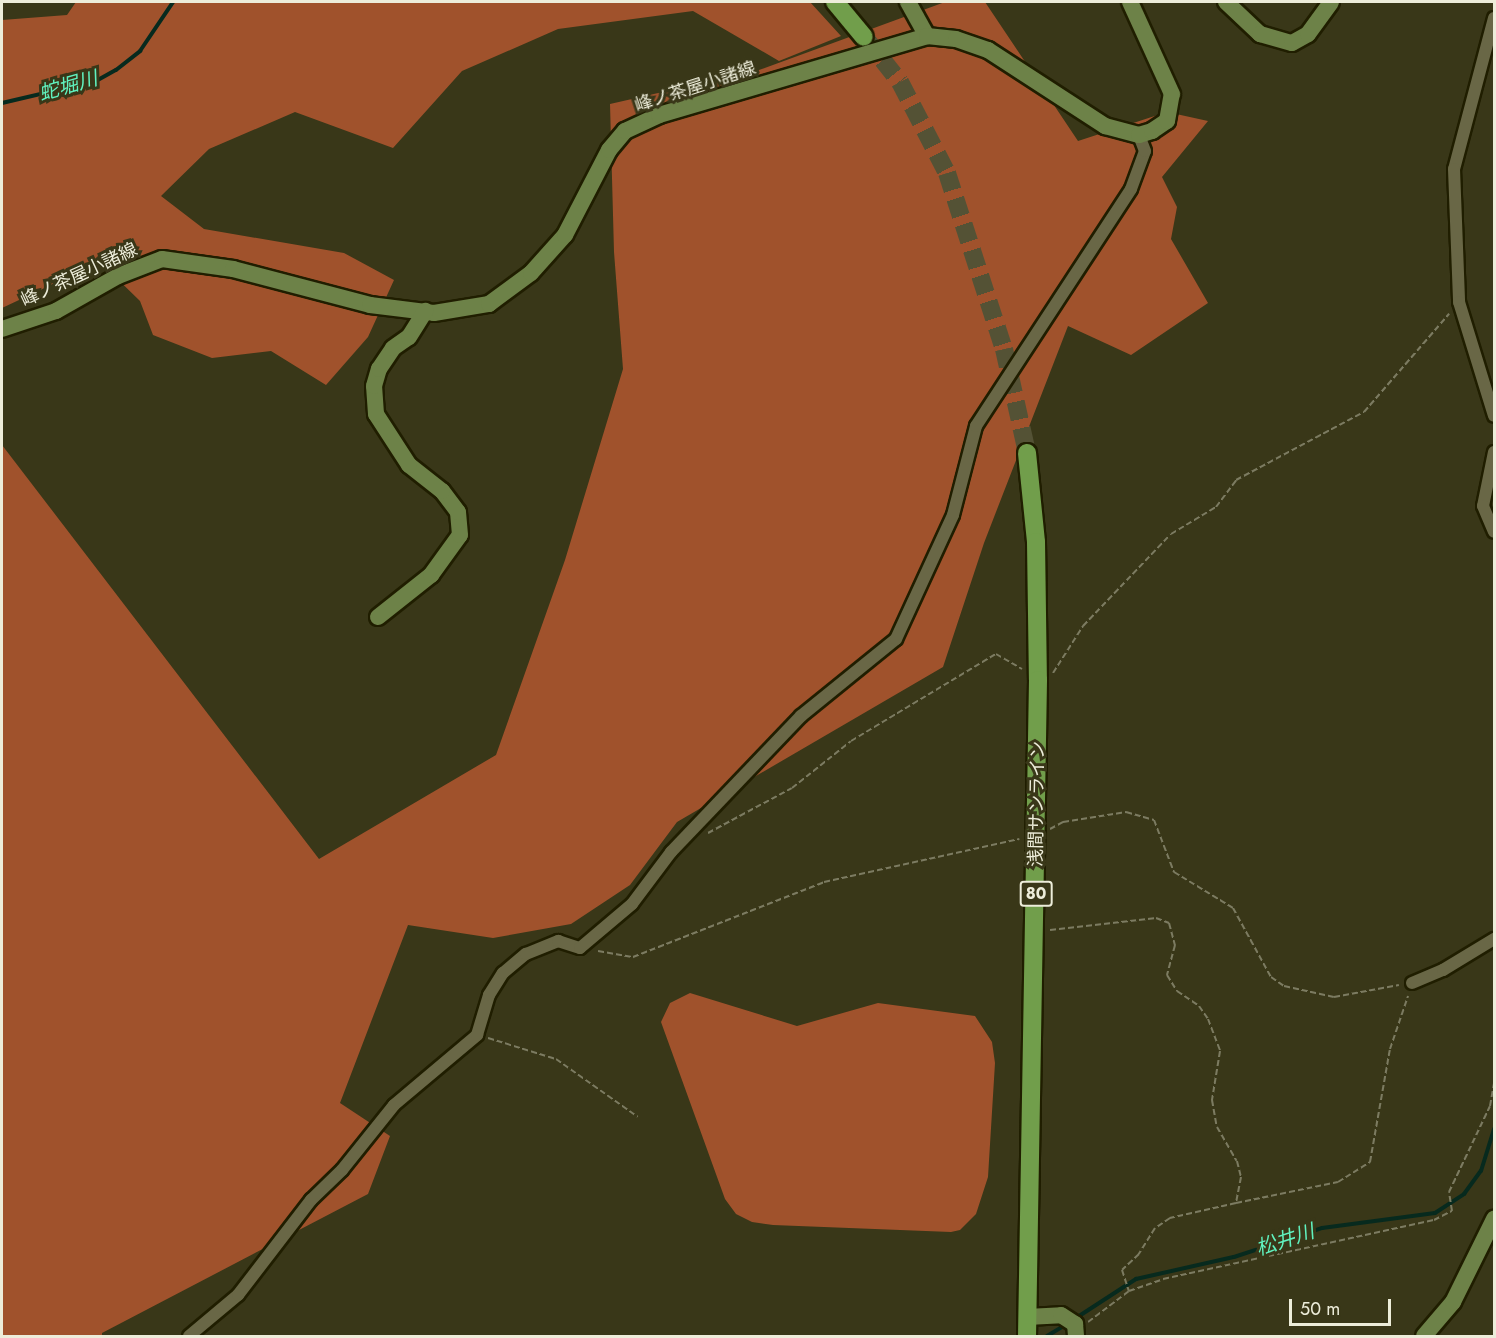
<!DOCTYPE html>
<html>
<head>
<meta charset="utf-8">
<style>
	body { margin:0 }
	#map { position:relative; width:1496px; height:1338px; overflow:hidden; background:#393718; font-family:Jost,"Noto Sans JP",sans-serif }
	div>[style] { position:absolute }
	.forest>* { inset:0; background:#a0522c }
	.stream>* { height:4px; margin:-2px; padding:0 2px; transform-origin:2px; border-radius:2px; background:#072a1e }
	.primary-tunnel>* { height:18px; margin-top:-9px; transform-origin:0; background:repeating-linear-gradient(90deg,#545235 0 18px,transparent 0 27px) }
	.path>* { height:2px; margin-top:-1px; transform-origin:0; background:repeating-linear-gradient(90deg,#7c7b61 0 6px,transparent 0 9px) }
	.roads { filter:drop-shadow(2px 0 #201e00) drop-shadow(-2px 0 #201e00) drop-shadow(0 2px #201e00) drop-shadow(0 -2px #201e00) }
	.street>* { height:12px; margin:-6px; padding:0 6px; transform-origin:6px; border-radius:6px; background:#696746 }
	.secondary>* { height:16px; margin:-8px; padding:0 8px; transform-origin:8px; border-radius:8px; background:#6d8248 }
	.primary>* { height:18px; margin:-9px; padding:0 9px; transform-origin:9px; border-radius:9px; background:#719e4b }
	span { translate:-50% -50%; white-space:nowrap; text-align:center; line-height:1.15; -webkit-text-stroke:6px #393718; paint-order:stroke }
	.shield-label span { padding:2px 4px; background:#393718; border:2px solid; border-radius:4px; -webkit-text-stroke-width:0 }
	.shield-label { font-size:16px; color:#ededda; font-weight:700 }
	.street-label { font-size:18px; color:#ededda }
	.water-label { font-size:20px; color:#60f2bf; font-style:italic }
	.frame { position:absolute; inset:0; border:3px solid #ededda; pointer-events:none }
	.scale { position:absolute; left:1289px; top:1299px; width:102px; height:27px; box-sizing:border-box; border:3px solid #ededda; border-top:0; padding-left:8px; font-size:18px; line-height:21px; white-space:nowrap; color:#ededda; -webkit-text-stroke:4px #393718; paint-order:stroke }
</style>
</head>
<body>
<div id="map">
	<div class="forest">
		<div style="clip-path:polygon(76px 2px,810px 2px,841px 36px,779px 61px,693px 11px,558px 29px,462px 71px,393px 148px,295px 112px,209px 149px,161px 196px,204px 229px,344px 253px,394px 280px,368px 337px,326px 385px,271px 351px,212px 358px,153px 335px,140px 301px,100px 262px,2px 308px,2px 20px,67px 15px)"></div>
		<div style="clip-path:polygon(945px 2px,985px 2px,1078px 141px,1167px 112px,1208px 121px,1162px 177px,1177px 207px,1171px 239px,1208px 303px,1131px 355px,1068px 326px,984px 543px,943px 667px,677px 822px,630px 885px,571px 924px,493px 938px,408px 925px,340px 1103px,390px 1136px,368px 1194px,102px 1333px,102px 1336px,2px 1336px,2px 445px,319px 859px,496px 755px,565px 560px,623px 369px,614px 252px,610px 104px,759px 70px)"></div>
		<div style="clip-path:polygon(690px 993px,797px 1026px,878px 1003px,975px 1016px,992px 1042px,995px 1063px,988px 1177px,976px 1214px,960px 1230px,951px 1232px,773px 1225px,752px 1222px,736px 1214px,725px 1199px,661px 1022px,670px 1003px)"></div>
	</div>
	<div class="stream">
		<div style="left:2px;top:103px;width:97px;rotate:-13.2deg"></div>
		<div style="left:96px;top:81px;width:23px;rotate:-29deg"></div>
		<div style="left:116px;top:70px;width:31px;rotate:-38deg"></div>
		<div style="left:140px;top:51px;width:59px;rotate:-56deg"></div>
		<div style="left:1076px;top:1318px;width:72px;rotate:-33deg"></div>
		<div style="left:1136px;top:1279px;width:100px;rotate:-12.7deg"></div>
		<div style="left:1234px;top:1257px;width:93px;rotate:-18.2deg"></div>
		<div style="left:1322px;top:1228px;width:114px;rotate:-7.6deg"></div>
		<div style="left:1435px;top:1213px;width:35px;rotate:-33deg"></div>
		<div style="left:1464px;top:1194px;width:29px;rotate:-54deg"></div>
		<div style="left:1481px;top:1171px;width:44px;rotate:-72.8deg"></div>
		<div style="left:1047px;top:1336px;width:23px;rotate:-31deg"></div>
	</div>
	<div class="primary-tunnel">
		<div style="left:866px;top:39px;width:55px;rotate:51.7deg"></div>
		<div style="left:900px;top:82px;width:102px;rotate:62.7deg"></div>
		<div style="left:947px;top:173px;width:185px;rotate:72.1deg"></div>
		<div style="left:1004px;top:349px;width:107px;rotate:77.5deg"></div>
	</div>
	<div class="path">
		<div style="left:1053px;top:673px;width:56px;rotate:-57.4deg"></div>
		<div style="left:1083px;top:626px;width:127px;rotate:-46.3deg"></div>
		<div style="left:1171px;top:534px;width:52px;rotate:-31deg"></div>
		<div style="left:1216px;top:507px;width:34px;rotate:-53deg"></div>
		<div style="left:1236px;top:480px;width:145px;rotate:-28deg"></div>
		<div style="left:1364px;top:412px;width:130px;rotate:-49.1deg"></div>
		<div style="left:1050px;top:829px;width:15px;rotate:-28deg"></div>
		<div style="left:1063px;top:822px;width:64px;rotate:-9deg"></div>
		<div style="left:1126px;top:812px;width:29px;rotate:16deg"></div>
		<div style="left:1154px;top:820px;width:56px;rotate:69deg"></div>
		<div style="left:1174px;top:872px;width:69px;rotate:31.4deg"></div>
		<div style="left:1233px;top:908px;width:79px;rotate:61.2deg"></div>
		<div style="left:1271px;top:977px;width:16px;rotate:35deg"></div>
		<div style="left:1284px;top:986px;width:51px;rotate:12.4deg"></div>
		<div style="left:1334px;top:997px;width:66px;rotate:-10.5deg"></div>
		<div style="left:708px;top:833px;width:95px;rotate:-28.2deg"></div>
		<div style="left:792px;top:788px;width:75px;rotate:-38.5deg"></div>
		<div style="left:851px;top:741px;width:169px;rotate:-31deg"></div>
		<div style="left:996px;top:654px;width:30px;rotate:30deg"></div>
		<div style="left:1050px;top:930px;width:107px;rotate:-6.5deg"></div>
		<div style="left:1156px;top:918px;width:14px;rotate:21deg"></div>
		<div style="left:1169px;top:923px;width:23px;rotate:75deg"></div>
		<div style="left:1175px;top:945px;width:31px;rotate:105deg"></div>
		<div style="left:1167px;top:975px;width:19px;rotate:58deg"></div>
		<div style="left:1177px;top:991px;width:27px;rotate:34deg"></div>
		<div style="left:1199px;top:1006px;width:16px;rotate:55deg"></div>
		<div style="left:1208px;top:1019px;width:34px;rotate:69deg"></div>
		<div style="left:1220px;top:1051px;width:50px;rotate:99.3deg"></div>
		<div style="left:1212px;top:1100px;width:27px;rotate:80deg"></div>
		<div style="left:1217px;top:1127px;width:39px;rotate:60deg"></div>
		<div style="left:1237px;top:1161px;width:16px;rotate:76deg"></div>
		<div style="left:1241px;top:1177px;width:26px;rotate:101deg"></div>
		<div style="left:1236px;top:1203px;width:68px;rotate:167.2deg"></div>
		<div style="left:1170px;top:1218px;width:18px;rotate:146deg"></div>
		<div style="left:1155px;top:1228px;width:31px;rotate:122deg"></div>
		<div style="left:1139px;top:1254px;width:23px;rotate:137deg"></div>
		<div style="left:1122px;top:1270px;width:22px;rotate:72deg"></div>
		<div style="left:598px;top:951px;width:36px;rotate:10deg"></div>
		<div style="left:633px;top:957px;width:205px;rotate:-21.4deg"></div>
		<div style="left:824px;top:882px;width:200px;rotate:-12.4deg"></div>
		<div style="left:488px;top:1038px;width:71px;rotate:17.2deg"></div>
		<div style="left:556px;top:1059px;width:100px;rotate:35.3deg"></div>
		<div style="left:1236px;top:1203px;width:104px;rotate:-11.6deg"></div>
		<div style="left:1338px;top:1182px;width:38px;rotate:-32deg"></div>
		<div style="left:1370px;top:1162px;width:115px;rotate:-80deg"></div>
		<div style="left:1390px;top:1049px;width:56px;rotate:-71.2deg"></div>
		<div style="left:1088px;top:1322px;width:51px;rotate:-37.1deg"></div>
		<div style="left:1129px;top:1291px;width:36px;rotate:-19deg"></div>
		<div style="left:1163px;top:1279px;width:277px;rotate:-12.3deg"></div>
		<div style="left:1434px;top:1220px;width:20px;rotate:-27deg"></div>
		<div style="left:1452px;top:1211px;width:19px;rotate:-99deg"></div>
		<div style="left:1449px;top:1192px;width:95px;rotate:-64.5deg"></div>
		<div style="left:1490px;top:1106px;width:23px;rotate:-80deg"></div>
	</div>
	<div class="roads">
		<div class="street">
			<div style="left:1494px;top:18px;width:156px;rotate:104.8deg"></div>
			<div style="left:1454px;top:169px;width:133px;rotate:87.8deg"></div>
			<div style="left:1459px;top:302px;width:119px;rotate:72.9deg"></div>
			<div style="left:1494px;top:452px;width:55px;rotate:101.5deg"></div>
			<div style="left:1483px;top:506px;width:28px;rotate:67deg"></div>
			<div style="left:1412px;top:983px;width:34px;rotate:-23deg"></div>
			<div style="left:1443px;top:970px;width:60px;rotate:-31.3deg"></div>
			<div style="left:189px;top:1336px;width:64px;rotate:-39.9deg"></div>
			<div style="left:238px;top:1295px;width:120px;rotate:-52.5deg"></div>
			<div style="left:311px;top:1200px;width:43px;rotate:-44.1deg"></div>
			<div style="left:342px;top:1170px;width:83px;rotate:-51.3deg"></div>
			<div style="left:394px;top:1105px;width:109px;rotate:-40.1deg"></div>
			<div style="left:477px;top:1035px;width:42px;rotate:-73.3deg"></div>
			<div style="left:489px;top:995px;width:26px;rotate:-58deg"></div>
			<div style="left:503px;top:973px;width:30px;rotate:-40deg"></div>
			<div style="left:526px;top:954px;width:35px;rotate:-22deg"></div>
			<div style="left:558px;top:941px;width:23px;rotate:18deg"></div>
			<div style="left:580px;top:948px;width:68px;rotate:-40.2deg"></div>
			<div style="left:632px;top:904px;width:65px;rotate:-53.1deg"></div>
			<div style="left:671px;top:852px;width:188px;rotate:-46.3deg"></div>
			<div style="left:801px;top:716px;width:122px;rotate:-39deg"></div>
			<div style="left:896px;top:639px;width:136px;rotate:-65.3deg"></div>
			<div style="left:953px;top:515px;width:92px;rotate:-75.5deg"></div>
			<div style="left:976px;top:426px;width:283px;rotate:-56.8deg"></div>
			<div style="left:1131px;top:189px;width:40px;rotate:-69.8deg"></div>
			<div style="left:1145px;top:151px;width:17px;rotate:-111deg"></div>
		</div>
		<div class="secondary">
			<div style="left:908px;top:2px;width:39px;rotate:61deg"></div>
			<div style="left:1226px;top:2px;width:47px;rotate:43.3deg"></div>
			<div style="left:1260px;top:34px;width:33px;rotate:16deg"></div>
			<div style="left:1292px;top:43px;width:18px;rotate:-29deg"></div>
			<div style="left:1308px;top:34px;width:39px;rotate:-54deg"></div>
			<div style="left:2px;top:329px;width:57px;rotate:-18.4deg"></div>
			<div style="left:56px;top:311px;width:71px;rotate:-29.4deg"></div>
			<div style="left:118px;top:276px;width:47px;rotate:-21.1deg"></div>
			<div style="left:162px;top:259px;width:72px;rotate:8deg"></div>
			<div style="left:233px;top:269px;width:142px;rotate:14.7deg"></div>
			<div style="left:370px;top:305px;width:64px;rotate:7.1deg"></div>
			<div style="left:434px;top:313px;width:56px;rotate:-9.3deg"></div>
			<div style="left:489px;top:304px;width:52px;rotate:-36.4deg"></div>
			<div style="left:531px;top:273px;width:51px;rotate:-48.2deg"></div>
			<div style="left:565px;top:235px;width:96px;rotate:-62.6deg"></div>
			<div style="left:609px;top:150px;width:25px;rotate:-50deg"></div>
			<div style="left:625px;top:131px;width:38px;rotate:-25deg"></div>
			<div style="left:659px;top:115px;width:279px;rotate:-16.4deg"></div>
			<div style="left:927px;top:36px;width:29px;rotate:6deg"></div>
			<div style="left:956px;top:39px;width:34px;rotate:19deg"></div>
			<div style="left:988px;top:50px;width:140px;rotate:33deg"></div>
			<div style="left:1105px;top:126px;width:35px;rotate:15deg"></div>
			<div style="left:1139px;top:135px;width:14px;rotate:-17deg"></div>
			<div style="left:1152px;top:131px;width:18px;rotate:-34deg"></div>
			<div style="left:1167px;top:121px;width:27px;rotate:-80deg"></div>
			<div style="left:1172px;top:94px;width:101px;rotate:-114.5deg"></div>
			<div style="left:378px;top:617px;width:68px;rotate:-38.4deg"></div>
			<div style="left:431px;top:575px;width:49px;rotate:-54.1deg"></div>
			<div style="left:460px;top:535px;width:23px;rotate:-95deg"></div>
			<div style="left:458px;top:512px;width:26px;rotate:-127deg"></div>
			<div style="left:442px;top:491px;width:42px;rotate:-141.8deg"></div>
			<div style="left:409px;top:465px;width:61px;rotate:-122.9deg"></div>
			<div style="left:376px;top:414px;width:28px;rotate:-94deg"></div>
			<div style="left:374px;top:386px;width:18px;rotate:-74deg"></div>
			<div style="left:379px;top:369px;width:25px;rotate:-56deg"></div>
			<div style="left:393px;top:348px;width:19px;rotate:-35deg"></div>
			<div style="left:409px;top:337px;width:31px;rotate:-58deg"></div>
			<div style="left:1027px;top:1317px;width:34px;rotate:-3deg"></div>
			<div style="left:1061px;top:1315px;width:17px;rotate:33deg"></div>
			<div style="left:1075px;top:1324px;width:12px;rotate:85deg"></div>
			<div style="left:1424px;top:1336px;width:45px;rotate:-49.5deg"></div>
			<div style="left:1453px;top:1302px;width:93px;rotate:-63.7deg"></div>
		</div>
		<div class="primary">
			<div style="left:835px;top:2px;width:45px;rotate:50.4deg"></div>
			<div style="left:1027px;top:453px;width:89px;rotate:84.2deg"></div>
			<div style="left:1036px;top:542px;width:138px;rotate:89.2deg"></div>
			<div style="left:1038px;top:680px;width:656px;rotate:90.96deg"></div>
		</div>
	</div>
	<div class="shield-label">
		<span style="left:1036px;top:894px">80</span>
	</div>
	<div class="street-label">
		<span style="left:695px;top:87px;rotate:-18deg">峰ノ茶屋小諸線</span>
		<span style="left:79px;top:275px;rotate:-25deg">峰ノ茶屋小諸線</span>
		<span style="left:1037px;top:804px;rotate:-89deg">浅間サンライン</span>
	</div>
	<div class="water-label">
		<span style="left:68px;top:86px;rotate:-16deg">蛇堀川</span>
		<span style="left:1285px;top:1240px;rotate:-18deg">松井川</span>
	</div>
	<div class="frame"></div>
	<div class="scale">50 m</div>
</div>
</body>
</html>
